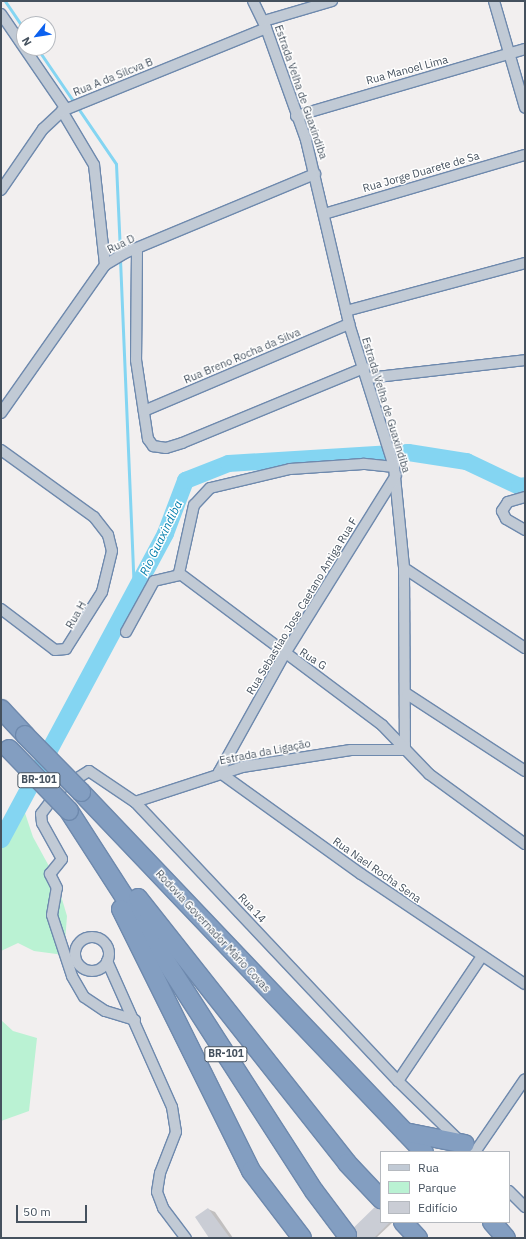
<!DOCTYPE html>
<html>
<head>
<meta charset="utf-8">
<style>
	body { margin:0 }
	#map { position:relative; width:526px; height:1239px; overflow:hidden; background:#f2efef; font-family:"IBM Plex Sans",sans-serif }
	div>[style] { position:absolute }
	.green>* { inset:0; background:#baf2d3 }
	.shadow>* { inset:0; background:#0003 }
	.stream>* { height:3px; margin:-1.5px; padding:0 1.5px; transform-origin:1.5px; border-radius:1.5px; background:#84d5f2 }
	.river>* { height:17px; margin:-8.5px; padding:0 8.5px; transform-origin:8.5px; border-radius:8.5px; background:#84d5f2 }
	.building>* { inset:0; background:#cacdd5 }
	.roads { filter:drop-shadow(1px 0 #6e89ad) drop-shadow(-1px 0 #6e89ad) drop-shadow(0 1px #6e89ad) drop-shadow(0 -1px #6e89ad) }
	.street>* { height:10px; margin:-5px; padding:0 5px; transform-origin:5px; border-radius:5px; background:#c1cad5 }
	.street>.ring { margin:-5px; padding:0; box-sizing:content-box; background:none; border:10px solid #c1cad5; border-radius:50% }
	.highway>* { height:18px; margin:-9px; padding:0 9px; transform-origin:9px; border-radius:9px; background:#839ec1 }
	.bridges { filter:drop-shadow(1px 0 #6e89ad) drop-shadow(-1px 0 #6e89ad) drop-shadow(0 1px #6e89ad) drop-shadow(0 -1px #6e89ad) }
	.highway-bridge>* { height:18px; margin:-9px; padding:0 9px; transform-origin:9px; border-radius:9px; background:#839ec1 }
	span { translate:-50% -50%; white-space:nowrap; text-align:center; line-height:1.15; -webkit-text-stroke:3px #fff; paint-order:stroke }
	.shield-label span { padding:1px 3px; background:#fff; border:1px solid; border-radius:3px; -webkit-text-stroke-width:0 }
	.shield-label { font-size:10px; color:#45515e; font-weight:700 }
	.street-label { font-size:11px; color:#45515e }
	.water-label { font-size:12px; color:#037fad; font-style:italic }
	.frame { position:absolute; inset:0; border:2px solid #45515e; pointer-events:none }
	.legend { position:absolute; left:380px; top:1151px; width:130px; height:72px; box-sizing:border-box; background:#fff; border:1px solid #b5b9bf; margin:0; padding:5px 7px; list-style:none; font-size:12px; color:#45515e }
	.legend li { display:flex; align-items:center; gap:8px; height:20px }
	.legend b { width:20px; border:1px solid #b5b9bf }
	.north { position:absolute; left:16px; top:16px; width:40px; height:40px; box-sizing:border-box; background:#fff; border:1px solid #b5b9bf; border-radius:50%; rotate:240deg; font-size:11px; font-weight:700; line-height:16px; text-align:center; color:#45515e }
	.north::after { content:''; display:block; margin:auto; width:14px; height:18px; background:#0c61ef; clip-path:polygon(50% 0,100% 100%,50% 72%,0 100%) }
	.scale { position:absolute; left:16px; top:1205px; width:71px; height:18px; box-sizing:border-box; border:2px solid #45515e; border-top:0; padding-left:5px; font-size:12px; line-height:14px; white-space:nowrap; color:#45515e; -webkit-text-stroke:3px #fff; paint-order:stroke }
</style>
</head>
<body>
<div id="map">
	<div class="green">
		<div style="clip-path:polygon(23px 807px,33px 837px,56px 879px,67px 916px,64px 955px,34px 951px,18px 943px,1px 951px,1px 839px)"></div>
		<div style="clip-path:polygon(1px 1020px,13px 1031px,37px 1038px,29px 1111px,1px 1121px)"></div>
	</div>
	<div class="shadow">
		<div style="clip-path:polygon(208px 1209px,215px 1212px,233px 1238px,211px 1238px)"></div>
		<div style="clip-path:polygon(381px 1222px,393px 1222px,376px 1238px,345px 1238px)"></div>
	</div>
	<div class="stream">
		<div style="left:5px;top:1px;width:34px;rotate:56deg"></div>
		<div style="left:37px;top:48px;width:140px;rotate:55.7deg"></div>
		<div style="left:116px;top:164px;width:89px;rotate:87.4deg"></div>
		<div style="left:120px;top:259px;width:332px;rotate:87.6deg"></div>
	</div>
	<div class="river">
		<div style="left:1px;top:839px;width:347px;rotate:-61.8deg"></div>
		<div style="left:165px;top:533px;width:57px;rotate:-69.3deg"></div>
		<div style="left:185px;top:480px;width:46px;rotate:-21.6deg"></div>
		<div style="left:228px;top:463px;width:180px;rotate:-3.5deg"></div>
		<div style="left:408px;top:452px;width:59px;rotate:8.8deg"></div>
		<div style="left:466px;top:461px;width:59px;rotate:25.3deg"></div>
		<div style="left:519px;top:486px;width:6px;rotate:-9deg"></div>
	</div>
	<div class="building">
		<div style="clip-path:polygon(381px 1201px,381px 1222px,390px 1222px,374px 1238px,343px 1238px)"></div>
		<div style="clip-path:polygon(208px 1208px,230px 1238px,209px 1238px,195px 1217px)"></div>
	</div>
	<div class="roads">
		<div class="street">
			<div style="left:253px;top:1px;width:30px;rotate:64deg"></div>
			<div style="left:266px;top:28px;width:119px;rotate:70.3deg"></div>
			<div style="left:306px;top:140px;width:189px;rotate:76.8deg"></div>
			<div style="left:349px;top:324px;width:150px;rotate:72.5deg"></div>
			<div style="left:394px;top:467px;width:101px;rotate:84.3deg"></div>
			<div style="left:404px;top:568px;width:182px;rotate:89.7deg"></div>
			<div style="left:494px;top:1px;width:111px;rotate:73.8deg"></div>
			<div style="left:1px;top:14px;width:115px;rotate:55.6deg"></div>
			<div style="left:264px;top:21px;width:71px;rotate:-16.4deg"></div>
			<div style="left:62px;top:111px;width:63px;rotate:59.3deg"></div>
			<div style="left:94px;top:165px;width:101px;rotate:83.7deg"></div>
			<div style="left:296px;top:116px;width:239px;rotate:-16.3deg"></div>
			<div style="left:1px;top:190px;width:74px;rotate:-55.5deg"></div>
			<div style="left:43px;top:129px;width:26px;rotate:-43deg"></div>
			<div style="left:62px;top:111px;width:220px;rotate:-22.1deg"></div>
			<div style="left:324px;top:214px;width:209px;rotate:-16.4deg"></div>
			<div style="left:137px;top:249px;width:111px;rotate:90.5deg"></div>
			<div style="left:136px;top:360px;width:80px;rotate:81.4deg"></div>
			<div style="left:148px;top:439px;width:9px;rotate:54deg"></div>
			<div style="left:153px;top:446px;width:13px;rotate:9deg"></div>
			<div style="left:166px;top:448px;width:17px;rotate:-17deg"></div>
			<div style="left:182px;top:443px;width:197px;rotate:-22.4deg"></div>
			<div style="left:346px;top:311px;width:185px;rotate:-15deg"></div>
			<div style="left:368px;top:378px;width:158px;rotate:-6.5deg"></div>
			<div style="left:144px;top:411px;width:223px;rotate:-23deg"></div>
			<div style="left:1px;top:413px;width:181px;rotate:-54.9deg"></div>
			<div style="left:105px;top:265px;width:23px;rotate:-31deg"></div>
			<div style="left:125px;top:253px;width:206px;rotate:-22.6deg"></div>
			<div style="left:1px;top:450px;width:115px;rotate:35.8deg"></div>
			<div style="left:94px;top:517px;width:23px;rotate:52deg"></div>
			<div style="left:108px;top:535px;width:16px;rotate:76deg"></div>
			<div style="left:112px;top:551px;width:42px;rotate:103.7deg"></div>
			<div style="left:102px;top:592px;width:67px;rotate:122.3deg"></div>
			<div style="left:66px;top:649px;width:11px;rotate:175deg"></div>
			<div style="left:55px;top:650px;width:68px;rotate:-142.8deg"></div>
			<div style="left:394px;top:467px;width:31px;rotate:-174deg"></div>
			<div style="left:363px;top:464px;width:73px;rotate:176.1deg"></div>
			<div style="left:290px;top:469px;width:82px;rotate:166.6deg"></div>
			<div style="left:210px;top:488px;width:23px;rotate:133deg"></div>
			<div style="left:194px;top:505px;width:70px;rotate:102.4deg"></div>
			<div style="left:179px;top:573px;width:254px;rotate:36.8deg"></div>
			<div style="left:382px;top:725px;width:68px;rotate:46.2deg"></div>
			<div style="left:429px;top:774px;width:119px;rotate:36.1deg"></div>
			<div style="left:525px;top:497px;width:18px;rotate:164deg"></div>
			<div style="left:508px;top:502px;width:11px;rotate:124deg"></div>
			<div style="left:502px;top:511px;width:9px;rotate:63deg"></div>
			<div style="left:506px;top:519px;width:22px;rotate:30deg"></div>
			<div style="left:404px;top:568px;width:145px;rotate:33.5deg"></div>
			<div style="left:126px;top:632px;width:58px;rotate:-61.2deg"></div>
			<div style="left:154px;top:581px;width:27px;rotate:-13deg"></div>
			<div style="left:407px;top:694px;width:141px;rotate:33.1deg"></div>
			<div style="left:219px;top:772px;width:175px;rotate:35.7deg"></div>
			<div style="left:361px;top:874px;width:197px;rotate:33.9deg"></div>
			<div style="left:219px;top:772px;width:134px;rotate:-60.9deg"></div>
			<div style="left:284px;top:655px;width:212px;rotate:-58.1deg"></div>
			<div style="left:135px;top:802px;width:113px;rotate:-18.1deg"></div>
			<div style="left:242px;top:767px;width:110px;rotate:-8.9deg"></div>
			<div style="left:351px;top:750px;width:54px"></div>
			<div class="ring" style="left:75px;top:937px;width:24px;height:24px"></div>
			<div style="left:107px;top:961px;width:160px;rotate:66deg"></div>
			<div style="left:172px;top:1107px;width:25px;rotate:81deg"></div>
			<div style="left:176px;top:1132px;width:44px;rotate:111.3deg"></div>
			<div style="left:160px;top:1173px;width:19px;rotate:99deg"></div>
			<div style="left:157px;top:1192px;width:17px;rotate:69deg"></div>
			<div style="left:163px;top:1208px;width:38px;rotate:53deg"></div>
			<div style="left:135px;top:1020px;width:31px;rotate:-163deg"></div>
			<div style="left:105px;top:1011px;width:25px;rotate:-146deg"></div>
			<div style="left:84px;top:997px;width:24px;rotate:-120deg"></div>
			<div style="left:72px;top:976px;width:64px;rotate:-108.2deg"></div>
			<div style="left:52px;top:915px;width:27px;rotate:-80deg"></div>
			<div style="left:57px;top:888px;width:16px;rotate:-117deg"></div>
			<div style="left:50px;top:874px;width:19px;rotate:-51deg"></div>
			<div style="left:62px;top:859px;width:41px;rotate:-119.1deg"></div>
			<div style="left:42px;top:823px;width:9px;rotate:-96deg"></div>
			<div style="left:41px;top:814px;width:31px;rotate:-53deg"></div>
			<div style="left:60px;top:789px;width:34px;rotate:-32deg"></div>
			<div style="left:89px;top:771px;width:55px;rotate:34deg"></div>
			<div style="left:135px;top:802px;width:383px;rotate:46.7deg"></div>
			<div style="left:398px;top:1081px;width:102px;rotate:44.2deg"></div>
			<div style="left:398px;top:1081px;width:151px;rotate:-56.1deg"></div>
			<div style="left:475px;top:1152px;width:88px;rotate:-55.6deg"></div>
			<div style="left:509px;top:1191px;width:23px;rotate:45deg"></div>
		</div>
		<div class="highway">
			<div style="left:1px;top:709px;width:35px;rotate:47deg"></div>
			<div style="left:81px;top:792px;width:497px;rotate:46.4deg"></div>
			<div style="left:69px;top:811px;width:452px;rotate:57.2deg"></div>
			<div style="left:314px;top:1191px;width:55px;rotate:53.1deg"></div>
			<div style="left:138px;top:898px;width:337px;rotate:51.7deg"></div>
			<div style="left:347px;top:1163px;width:50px;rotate:46.6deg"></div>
			<div style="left:121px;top:909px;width:292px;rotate:63.6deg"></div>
			<div style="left:251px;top:1171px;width:84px;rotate:52.7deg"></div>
			<div style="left:405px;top:1132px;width:61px;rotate:11.3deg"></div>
			<div style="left:403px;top:1222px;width:22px;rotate:47deg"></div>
			<div style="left:492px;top:1222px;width:21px;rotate:49deg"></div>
		</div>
	</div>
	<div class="bridges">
		<div class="highway-bridge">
			<div style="left:25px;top:735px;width:80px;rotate:45.5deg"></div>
			<div style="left:9px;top:749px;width:86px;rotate:45.9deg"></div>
		</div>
	</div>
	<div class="shield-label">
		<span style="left:39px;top:780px">BR-101</span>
		<span style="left:226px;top:1054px">BR-101</span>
	</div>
	<div class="street-label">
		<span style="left:407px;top:70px;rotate:-15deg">Rua Manoel Lima</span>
		<span style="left:113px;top:77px;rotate:-22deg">Rua A da Silcva B</span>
		<span style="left:301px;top:92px;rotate:71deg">Estrada Velha de Guaxindiba</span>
		<span style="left:421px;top:172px;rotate:-16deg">Rua Jorge Duarete de Sa</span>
		<span style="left:121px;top:244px;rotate:-26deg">Rua D</span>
		<span style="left:242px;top:356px;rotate:-23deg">Rua Breno Rocha da Silva</span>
		<span style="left:386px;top:405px;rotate:73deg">Estrada Velha de Guaxindiba</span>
		<span style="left:302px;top:606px;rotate:-59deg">Rua Sebastiao Jose Caetano Antiga Rua F</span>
		<span style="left:76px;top:615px;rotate:-60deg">Rua H</span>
		<span style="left:313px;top:659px;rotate:33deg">Rua G</span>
		<span style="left:265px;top:752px;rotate:-11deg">Estrada da Ligação</span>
		<span style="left:377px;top:870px;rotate:35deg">Rua Nael Rocha Sena</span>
		<span style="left:252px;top:908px;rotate:47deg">Rua 14</span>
		<span style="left:213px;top:931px;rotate:47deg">Rodovia Governador Mário Covas</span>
	</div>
	<div class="water-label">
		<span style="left:161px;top:538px;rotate:-64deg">Rio Guaxindiba</span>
	</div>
	<div class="frame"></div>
	<ul class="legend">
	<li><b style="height:5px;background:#c1cad5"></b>Rua</li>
	<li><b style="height:11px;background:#baf2d3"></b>Parque</li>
	<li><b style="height:11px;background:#cacdd5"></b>Edifício</li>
	</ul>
	<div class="north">N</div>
	<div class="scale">50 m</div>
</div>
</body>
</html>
